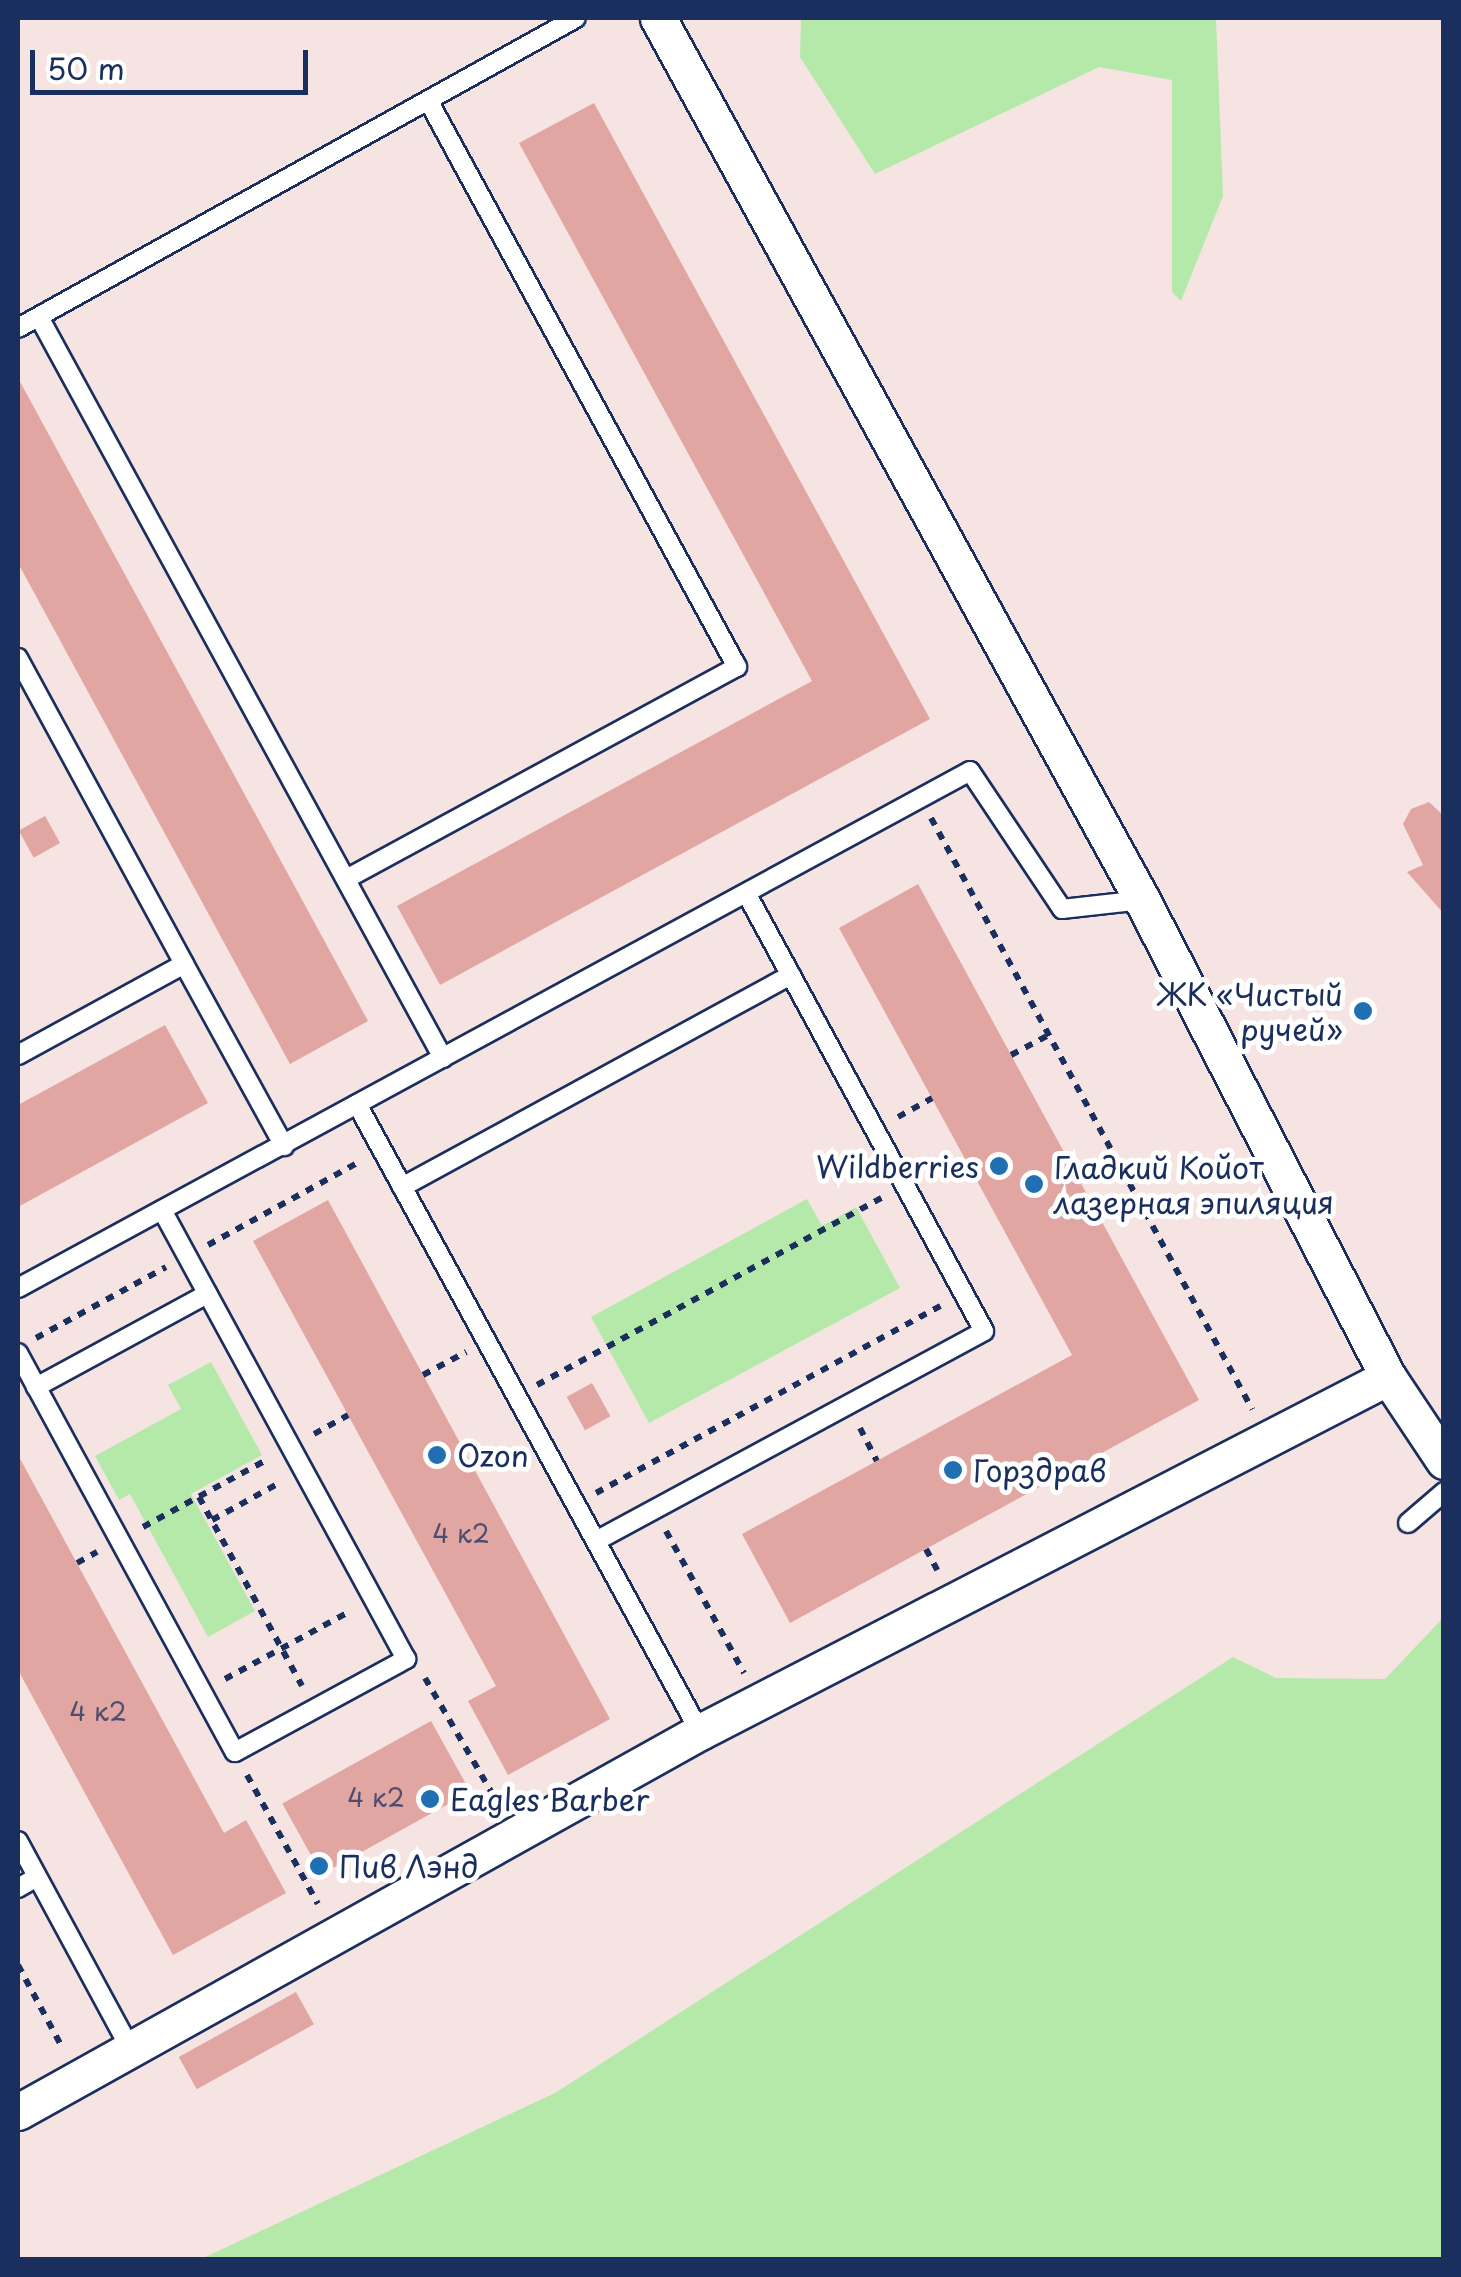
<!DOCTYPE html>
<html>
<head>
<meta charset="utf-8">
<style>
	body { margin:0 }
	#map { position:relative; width:1461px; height:2277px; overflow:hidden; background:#f6e4e3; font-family:"Playpen Sans",sans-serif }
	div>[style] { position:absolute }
	.green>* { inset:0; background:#b5e9aa }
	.building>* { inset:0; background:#e1a6a2; transform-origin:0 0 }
	.path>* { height:6px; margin-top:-3px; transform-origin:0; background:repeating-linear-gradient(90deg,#1b2f5e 0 8px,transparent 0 16px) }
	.roads { filter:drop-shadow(2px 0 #1b2f5e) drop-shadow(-2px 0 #1b2f5e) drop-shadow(0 2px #1b2f5e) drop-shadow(0 -2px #1b2f5e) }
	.service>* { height:18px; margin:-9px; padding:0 9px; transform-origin:9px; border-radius:9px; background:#fff }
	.minor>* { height:35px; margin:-17.5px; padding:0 17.5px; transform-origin:17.5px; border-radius:17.5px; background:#fff }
	.dots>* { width:28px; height:28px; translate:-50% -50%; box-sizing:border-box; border:5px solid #fff; border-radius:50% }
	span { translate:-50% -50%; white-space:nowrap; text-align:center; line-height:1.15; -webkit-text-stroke:10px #fff; paint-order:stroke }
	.number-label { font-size:25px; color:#4c4d6f }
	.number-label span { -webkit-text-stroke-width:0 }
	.poi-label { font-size:30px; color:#1b2f5e }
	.right { translate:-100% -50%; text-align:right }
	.left { translate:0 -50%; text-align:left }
	.frame { position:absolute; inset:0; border:20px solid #1b2f5e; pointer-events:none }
	.scale { position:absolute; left:30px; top:50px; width:278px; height:45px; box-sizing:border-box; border:5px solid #1b2f5e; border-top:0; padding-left:12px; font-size:30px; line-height:35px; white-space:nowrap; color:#1b2f5e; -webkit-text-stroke:8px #fff; paint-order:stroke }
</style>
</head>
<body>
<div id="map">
	<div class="green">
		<div style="clip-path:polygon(801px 18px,1216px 18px,1223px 196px,1181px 301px,1172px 292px,1172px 80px,1099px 67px,875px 174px,800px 57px)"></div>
		<div style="clip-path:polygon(807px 1199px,822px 1226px,856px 1207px,900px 1288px,649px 1423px,591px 1317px)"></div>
		<div style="clip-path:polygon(211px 1362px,262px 1455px,191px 1494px,255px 1611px,208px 1637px,130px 1494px,119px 1500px,95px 1456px,181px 1409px,168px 1385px)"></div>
		<div style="clip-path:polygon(1443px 1618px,1443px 2259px,201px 2259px,555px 2093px,1233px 1657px,1276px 1678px,1385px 1679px)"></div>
	</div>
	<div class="building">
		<div style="clip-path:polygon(594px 103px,930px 719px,440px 985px,397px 906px,812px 681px,519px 143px)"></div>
		<div style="clip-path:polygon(18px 378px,368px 1021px,290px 1064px,18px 563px)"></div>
		<div style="clip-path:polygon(1429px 802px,1444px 816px,1444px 914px,1407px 872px,1423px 865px,1403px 824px,1411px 809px)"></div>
		<div style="left:45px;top:816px;width:31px;height:30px;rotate:61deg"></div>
		<div style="clip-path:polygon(918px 884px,1199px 1400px,790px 1623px,742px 1534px,1072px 1355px,839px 928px)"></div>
		<div style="clip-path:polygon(165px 1025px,208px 1103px,18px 1207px,18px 1105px)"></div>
		<div style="clip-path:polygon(328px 1200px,610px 1719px,508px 1775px,468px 1701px,496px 1686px,253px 1241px)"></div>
		<div style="left:592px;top:1383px;width:38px;height:29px;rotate:61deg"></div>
		<div style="clip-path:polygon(18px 1455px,224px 1833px,246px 1820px,286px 1893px,173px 1955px,18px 1670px)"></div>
		<div style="left:431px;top:1721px;width:81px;height:170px;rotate:61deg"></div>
		<div style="left:296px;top:1992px;width:37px;height:134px;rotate:61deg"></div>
	</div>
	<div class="path">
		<div style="left:931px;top:818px;width:673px;rotate:61.49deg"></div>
		<div style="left:1011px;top:1055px;width:43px;rotate:-27.8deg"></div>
		<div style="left:898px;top:1117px;width:39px;rotate:-29deg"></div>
		<div style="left:208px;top:1245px;width:172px;rotate:-28.8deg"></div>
		<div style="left:36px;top:1338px;width:148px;rotate:-28.6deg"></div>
		<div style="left:423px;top:1375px;width:49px;rotate:-28.1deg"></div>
		<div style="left:537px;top:1385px;width:392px;rotate:-28.5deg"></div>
		<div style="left:860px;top:1428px;width:37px;rotate:63deg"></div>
		<div style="left:314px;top:1434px;width:39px;rotate:-29deg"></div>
		<div style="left:596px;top:1493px;width:392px;rotate:-28.5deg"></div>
		<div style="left:199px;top:1497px;width:215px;rotate:61.4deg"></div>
		<div style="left:212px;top:1520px;width:79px;rotate:-28.8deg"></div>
		<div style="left:143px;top:1527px;width:142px;rotate:-28.5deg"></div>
		<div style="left:666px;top:1531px;width:162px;rotate:61.2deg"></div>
		<div style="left:926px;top:1549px;width:24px;rotate:62deg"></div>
		<div style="left:77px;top:1563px;width:23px;rotate:-29deg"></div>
		<div style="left:425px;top:1678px;width:147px;rotate:59.8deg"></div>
		<div style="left:225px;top:1679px;width:143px;rotate:-28.4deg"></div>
		<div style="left:247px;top:1775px;width:147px;rotate:61.2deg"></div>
		<div style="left:18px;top:1965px;width:93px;rotate:61.8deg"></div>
	</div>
	<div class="roads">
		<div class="service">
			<div style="left:39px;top:317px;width:844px;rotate:61.4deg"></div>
			<div style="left:18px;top:328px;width:638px;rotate:-29.05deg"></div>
			<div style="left:18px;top:658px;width:348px;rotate:61.5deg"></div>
			<div style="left:346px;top:879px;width:445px;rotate:-28.5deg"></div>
			<div style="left:737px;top:667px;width:641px;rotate:-118.6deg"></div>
			<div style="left:18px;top:1055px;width:189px;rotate:-28.7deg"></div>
			<div style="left:184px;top:964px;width:208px;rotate:61.2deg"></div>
			<div style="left:357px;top:1104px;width:716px;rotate:61.36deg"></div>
			<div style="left:402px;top:1187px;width:443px;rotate:-28.6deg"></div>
			<div style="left:18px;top:1288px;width:1083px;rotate:-28.5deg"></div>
			<div style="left:970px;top:771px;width:166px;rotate:56.3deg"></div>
			<div style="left:1062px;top:909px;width:81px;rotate:-6.4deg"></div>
			<div style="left:18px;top:1353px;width:454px;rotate:61.5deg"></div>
			<div style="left:235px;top:1752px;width:195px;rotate:-28.5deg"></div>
			<div style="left:406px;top:1659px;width:511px;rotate:-118.52deg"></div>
			<div style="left:36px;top:1387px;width:195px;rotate:-28.5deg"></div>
			<div style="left:1408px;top:1523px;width:48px;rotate:-40.7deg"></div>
			<div style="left:596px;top:1541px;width:441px;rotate:-28.4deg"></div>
			<div style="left:984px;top:1331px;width:498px;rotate:-118.5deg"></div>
			<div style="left:18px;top:1841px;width:238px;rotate:61.6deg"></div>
			<div style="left:18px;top:1888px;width:22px;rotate:-30deg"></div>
		</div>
		<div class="minor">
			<div style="left:658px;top:18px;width:1006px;rotate:61.24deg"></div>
			<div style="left:1142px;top:900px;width:537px;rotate:62.72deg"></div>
			<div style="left:1388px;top:1377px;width:101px;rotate:56.3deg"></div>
			<div style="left:18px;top:2112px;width:781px;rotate:-29.13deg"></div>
			<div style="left:700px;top:1732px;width:774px;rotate:-27.29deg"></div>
		</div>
	</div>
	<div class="dots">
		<div style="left:1363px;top:1011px;background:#1f6fb2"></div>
		<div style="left:999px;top:1166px;background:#1f6fb2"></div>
		<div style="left:1034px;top:1184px;background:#1f6fb2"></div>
		<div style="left:437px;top:1455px;background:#1f6fb2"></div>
		<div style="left:953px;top:1470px;background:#1f6fb2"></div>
		<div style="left:430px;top:1799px;background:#1f6fb2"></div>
		<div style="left:319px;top:1866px;background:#1f6fb2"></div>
	</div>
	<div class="number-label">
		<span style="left:461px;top:1533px">4 к2</span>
		<span style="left:98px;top:1711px">4 к2</span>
		<span style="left:376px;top:1797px">4 к2</span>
	</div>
	<div class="poi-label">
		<span class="right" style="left:1343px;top:1011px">ЖК «Чистый<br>ручей»</span>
		<span class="right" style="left:979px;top:1166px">Wildberries</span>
		<span class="left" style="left:1054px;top:1184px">Гладкий Койот<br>лазерная эпиляция</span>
		<span class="left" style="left:457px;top:1455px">Ozon</span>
		<span class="left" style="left:973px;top:1470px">Горздрав</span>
		<span class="left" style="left:450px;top:1799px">Eagles Barber</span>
		<span class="left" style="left:339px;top:1866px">Пив Лэнд</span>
	</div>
	<div class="frame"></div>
	<div class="scale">50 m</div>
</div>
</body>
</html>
